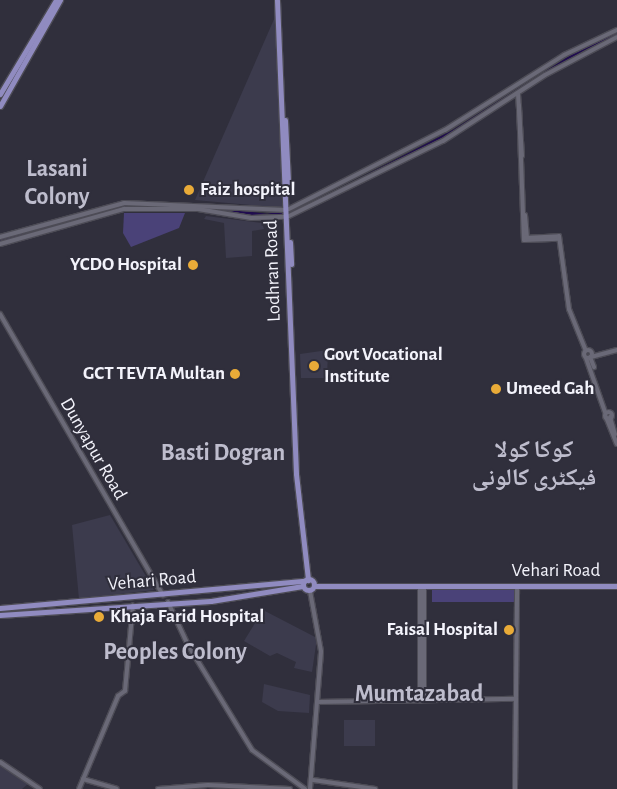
<!DOCTYPE html>
<html>
<head>
<meta charset="utf-8">
<style>
	body { margin:0 }
	#map { position:relative; width:617px; height:789px; overflow:hidden; background:#302f3c; font-family:"Alegreya Sans","Noto Naskh Arabic",sans-serif }
	div>[style] { position:absolute }
	.built>* { inset:0; background:#3c3b4d; transform-origin:0 0 }
	.green>* { inset:0; background:#4a4278; transform-origin:0 0 }
	.canal>* { height:2.5px; margin:-1.25px; padding:0 1.25px; transform-origin:1.25px; border-radius:1.25px; background:#200c4f }
	.roads { filter:drop-shadow(1px 0 #4d4c56) drop-shadow(-1px 0 #4d4c56) drop-shadow(0 1px #4d4c56) drop-shadow(0 -1px #4d4c56) }
	.secondary>* { height:4px; margin:-2px; padding:0 2px; transform-origin:2px; border-radius:2px; background:#6a6977 }
	.secondary>.ring { margin:-2px; padding:0; box-sizing:content-box; background:none; border:4px solid #6a6977; border-radius:50% }
	.primary>* { height:5px; margin:-2.5px; padding:0 2.5px; transform-origin:2.5px; border-radius:2.5px; background:#908bc0 }
	.primary>.ring { margin:-2.5px; padding:0; box-sizing:content-box; background:none; border:5px solid #908bc0; border-radius:50% }
	.dots>* { width:14px; height:14px; translate:-50% -50%; box-sizing:border-box; border:2px solid #302f3c; border-radius:50% }
	span { translate:-50% -50%; white-space:nowrap; text-align:center; line-height:1.15; -webkit-text-stroke:4px #302f3c; paint-order:stroke }
	.poi-label { font-size:19px; color:#f3f3fb; font-weight:700 }
	.left { translate:0 -50%; text-align:left }
	.right { translate:-100% -50%; text-align:right }
	.street-label { font-size:19px; color:#f3f3fb }
	.district-label { font-size:24px; color:#bebdcd; font-weight:700 }
</style>
</head>
<body>
<div id="map">
	<div class="built">
		<div style="clip-path:polygon(275px 17px,284px 208px,195px 200px)"></div>
		<div style="clip-path:polygon(206px 216px,262px 223px,264px 229px,252px 231px,252px 256px,226px 258px,224px 223px,204px 219px)"></div>
		<div style="clip-path:polygon(328px 350px,327px 378px,301px 378px,300px 354px)"></div>
		<div style="clip-path:polygon(110px 515px,154px 590px,79px 599px,72px 525px)"></div>
		<div style="clip-path:polygon(263px 610px,317px 638px,312px 672px,294px 668px,296px 662px,277px 653px,270px 656px,244px 641px)"></div>
		<div style="clip-path:polygon(264px 684px,310px 695px,309px 713px,278px 711px,262px 702px)"></div>
		<div style="left:344px;top:720px;width:31px;height:26px"></div>
		<div style="clip-path:polygon(0 766px,28px 784px,22px 789px,0 789px)"></div>
	</div>
	<div class="green">
		<div style="clip-path:polygon(124px 213px,185px 213px,179px 228px,131px 247px,123px 233px)"></div>
		<div style="left:514px;top:587px;width:15px;height:82px;rotate:90deg"></div>
	</div>
	<div class="canal">
		<div style="left:331px;top:194px;width:137px;rotate:-27.3deg"></div>
		<div style="left:453px;top:131px;width:155px;rotate:-32.4deg"></div>
		<div style="left:584px;top:48px;width:36px;rotate:-24deg"></div>
		<div style="left:221px;top:209px;width:46px;rotate:7.4deg"></div>
		<div style="left:267px;top:215px;width:35px;rotate:-12deg"></div>
		<div style="left:0;top:240px;width:28px;rotate:-18deg"></div>
	</div>
	<div class="roads">
		<div class="secondary">
			<div style="left:518px;top:94px;width:62px;rotate:86.3deg"></div>
			<div style="left:519px;top:105px;width:135px;rotate:87.9deg"></div>
			<div style="left:524px;top:240px;width:35px;rotate:-2deg"></div>
			<div style="left:289px;top:209px;width:175px;rotate:-26.9deg"></div>
			<div style="left:445px;top:130px;width:141px;rotate:-32.2deg"></div>
			<div style="left:564px;top:55px;width:59px;rotate:-25.3deg"></div>
			<div style="left:525px;top:215px;width:23px;rotate:85deg"></div>
			<div style="left:289px;top:216px;width:171px;rotate:-26deg"></div>
			<div style="left:443px;top:141px;width:121px;rotate:-32.9deg"></div>
			<div style="left:545px;top:75px;width:81px;rotate:-27.8deg"></div>
			<div style="left:0;top:237px;width:129px;rotate:-15.3deg"></div>
			<div style="left:124px;top:203px;width:162px;rotate:2.5deg"></div>
			<div style="left:524px;top:238px;width:35px;rotate:-3deg"></div>
			<div style="left:559px;top:236px;width:74px;rotate:82.2deg"></div>
			<div style="left:569px;top:309px;width:45px;rotate:68deg"></div>
			<div style="left:0;top:244px;width:129px;rotate:-15.8deg"></div>
			<div style="left:124px;top:209px;width:74px"></div>
			<div style="left:198px;top:209px;width:54px;rotate:9.6deg"></div>
			<div style="left:251px;top:218px;width:35px;rotate:-2deg"></div>
			<div style="left:0;top:314px;width:325px;rotate:59.9deg"></div>
			<div class="ring" style="left:584px;top:350px;width:4px;height:4px"></div>
			<div style="left:590px;top:357px;width:11px;rotate:68deg"></div>
			<div style="left:591px;top:357px;width:27px;rotate:-15deg"></div>
			<div style="left:586px;top:358px;width:57px;rotate:70.6deg"></div>
			<div class="ring" style="left:604.5px;top:411.5px;width:3px;height:3px"></div>
			<div style="left:606px;top:417px;width:29px;rotate:68deg"></div>
			<div style="left:610px;top:417px;width:18px;rotate:74deg"></div>
			<div style="left:168px;top:602px;width:47px;rotate:65.1deg"></div>
			<div style="left:188px;top:645px;width:123px;rotate:58.6deg"></div>
			<div style="left:252px;top:750px;width:66px;rotate:36.3deg"></div>
			<div style="left:424px;top:700px;width:114px;rotate:-90deg"></div>
			<div style="left:420px;top:701px;width:115px;rotate:-90deg"></div>
			<div style="left:317px;top:702px;width:199px;rotate:-0.9deg"></div>
			<div style="left:0;top:762px;width:48px;rotate:34deg"></div>
			<div style="left:83px;top:779px;width:35px;rotate:16deg"></div>
			<div style="left:313px;top:780px;width:63px;rotate:8.3deg"></div>
			<div style="left:79px;top:789px;width:101px;rotate:-67.2deg"></div>
			<div style="left:118px;top:696px;width:9px;rotate:-36deg"></div>
			<div style="left:125px;top:691px;width:86px;rotate:-84.7deg"></div>
			<div style="left:158px;top:789px;width:50px;rotate:-4.6deg"></div>
			<div style="left:208px;top:785px;width:82px;rotate:2.8deg"></div>
			<div style="left:310px;top:789px;width:138px;rotate:-85.4deg"></div>
			<div style="left:321px;top:651px;width:61px;rotate:-100.4deg"></div>
			<div style="left:515px;top:789px;width:203px;rotate:-89.4deg"></div>
		</div>
		<div class="primary">
			<div style="left:277px;top:0;width:474px;rotate:87.7deg"></div>
			<div style="left:296px;top:474px;width:107px;rotate:83.5deg"></div>
			<div style="left:0;top:94px;width:109px;rotate:-59.2deg"></div>
			<div style="left:0;top:106px;width:122px;rotate:-60.5deg"></div>
			<div style="left:285px;top:120px;width:62px;rotate:87.2deg"></div>
			<div style="left:290px;top:242px;width:22px;rotate:87deg"></div>
			<div class="ring" style="left:303.5px;top:579.5px;width:6px;height:6px"></div>
			<div style="left:315px;top:586px;width:302px"></div>
			<div style="left:0;top:608px;width:306px;rotate:-5.1deg"></div>
			<div style="left:0;top:615px;width:211px;rotate:-3.8deg"></div>
			<div style="left:211px;top:601px;width:93px;rotate:-9.3deg"></div>
		</div>
	</div>
	<div class="dots">
		<div style="left:189px;top:190px;background:#e9ab38"></div>
		<div style="left:193px;top:265px;background:#e9ab38"></div>
		<div style="left:314px;top:366px;background:#e9ab38"></div>
		<div style="left:235px;top:374px;background:#e9ab38"></div>
		<div style="left:496px;top:389px;background:#e9ab38"></div>
		<div style="left:99px;top:617px;background:#e9ab38"></div>
		<div style="left:509px;top:630px;background:#e9ab38"></div>
	</div>
	<div class="poi-label">
		<span class="left" style="left:200px;top:190px">Faiz hospital</span>
		<span class="right" style="left:182px;top:265px">YCDO Hospital</span>
		<span class="left" style="left:324px;top:366px">Govt Vocational<br>Institute</span>
		<span class="right" style="left:225px;top:374px">GCT TEVTA Multan</span>
		<span class="left" style="left:506px;top:389px">Umeed Gah</span>
		<span class="left" style="left:110px;top:617px">Khaja Farid Hospital</span>
		<span class="right" style="left:498px;top:630px">Faisal Hospital</span>
	</div>
	<div class="street-label">
		<span style="left:273px;top:271px;rotate:-92deg">Lodhran Road</span>
		<span style="left:93px;top:449px;rotate:60deg">Dunyapur Road</span>
		<span style="left:556px;top:571px">Vehari Road</span>
		<span style="left:152px;top:581px;rotate:-5deg">Vehari Road</span>
	</div>
	<div class="district-label">
		<span style="left:57px;top:184px">Lasani<br>Colony</span>
		<span style="left:534px;top:465px">کوکا کولا<br>فیکٹری کالونی</span>
		<span style="left:223px;top:454px">Basti Dogran</span>
		<span style="left:175px;top:653px">Peoples Colony</span>
		<span style="left:419px;top:695px">Mumtazabad</span>
	</div>
</div>
</body>
</html>
